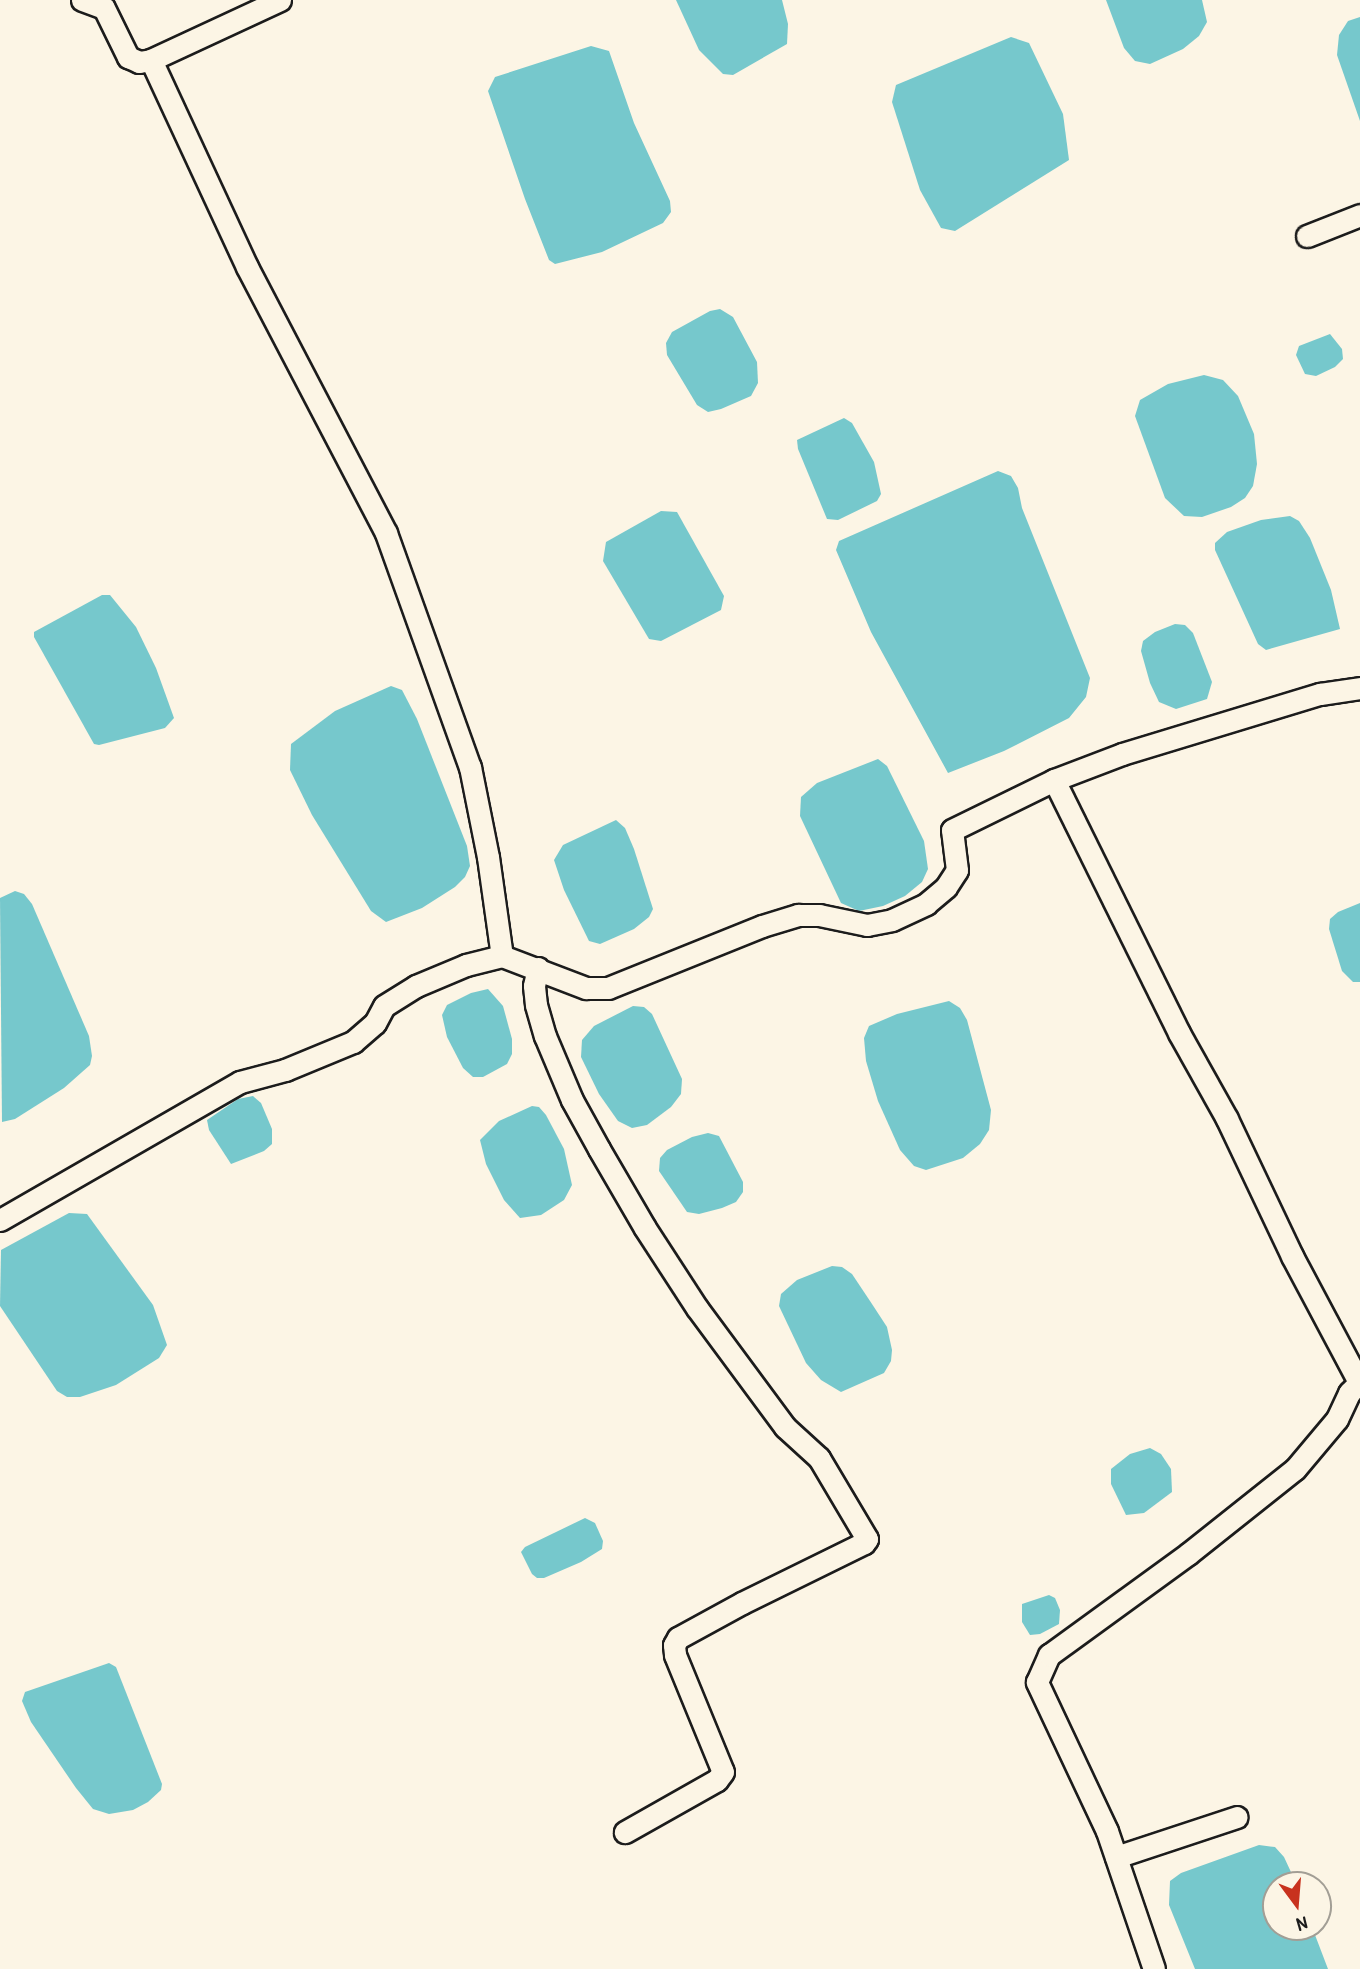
<!DOCTYPE html>
<html>
<head>
<meta charset="utf-8">
<style>
	body { margin:0 }
	#map { position:relative; width:1360px; height:1969px; overflow:hidden; background:#fcf5e5; font-family:"Patrick Hand",sans-serif }
	div>[style] { position:absolute }
	.water>* { inset:0; background:#76c8cc }
	.roads { filter:drop-shadow(2px 0 #1c1c1c) drop-shadow(-2px 0 #1c1c1c) drop-shadow(0 2px #1c1c1c) drop-shadow(0 -2px #1c1c1c) }
	.street>* { height:21px; margin:-10.5px; padding:0 10.5px; transform-origin:10.5px; border-radius:10.5px; background:#fcf5e5 }
	span { translate:-50% -50%; white-space:nowrap; text-align:center; line-height:1.15; -webkit-text-stroke:5px #fcf5e5; paint-order:stroke }
	.north { position:absolute; left:1262px; top:1871px; width:70px; height:70px; box-sizing:border-box; background:#fcf5e5; border:2px solid #a29e95; border-radius:50%; rotate:164deg; font-size:19px; font-weight:700; line-height:28px; text-align:center; color:#1c1c1c }
	.north::after { content:''; display:block; margin:auto; width:24px; height:32px; background:#c8321e; clip-path:polygon(50% 0,100% 100%,50% 72%,0 100%) }
</style>
</head>
<body>
<div id="map">
	<div class="water">
		<div style="clip-path:polygon(676px 0,782px 0,788px 24px,787px 44px,733px 75px,723px 74px,699px 50px)"></div>
		<div style="clip-path:polygon(1106px 0,1202px 0,1207px 22px,1199px 36px,1183px 49px,1150px 64px,1135px 61px,1124px 48px)"></div>
		<div style="clip-path:polygon(1360px 17px,1360px 121px,1337px 55px,1339px 35px,1348px 21px)"></div>
		<div style="clip-path:polygon(1011px 37px,1029px 43px,1063px 114px,1069px 160px,955px 231px,941px 228px,920px 190px,892px 102px,896px 85px)"></div>
		<div style="clip-path:polygon(591px 46px,609px 51px,634px 123px,670px 201px,671px 212px,663px 223px,602px 252px,555px 264px,549px 260px,525px 199px,488px 91px,495px 77px)"></div>
		<div style="clip-path:polygon(720px 309px,733px 317px,757px 362px,758px 383px,751px 396px,721px 409px,708px 412px,697px 405px,667px 355px,666px 343px,672px 332px,710px 311px)"></div>
		<div style="clip-path:polygon(1330px 334px,1342px 349px,1343px 359px,1335px 367px,1316px 376px,1305px 374px,1296px 355px,1299px 346px)"></div>
		<div style="clip-path:polygon(1204px 375px,1223px 380px,1238px 396px,1254px 434px,1257px 464px,1253px 486px,1245px 498px,1231px 507px,1202px 517px,1184px 516px,1165px 498px,1135px 416px,1140px 400px,1168px 384px)"></div>
		<div style="clip-path:polygon(844px 418px,852px 423px,874px 462px,881px 494px,877px 501px,838px 520px,827px 519px,798px 449px,797px 440px)"></div>
		<div style="clip-path:polygon(998px 471px,1011px 476px,1018px 488px,1022px 508px,1090px 678px,1086px 697px,1069px 718px,1004px 751px,948px 773px,871px 632px,836px 550px,839px 541px)"></div>
		<div style="clip-path:polygon(661px 511px,677px 512px,724px 596px,721px 610px,661px 641px,649px 639px,603px 561px,606px 542px)"></div>
		<div style="clip-path:polygon(1290px 516px,1299px 521px,1310px 538px,1331px 590px,1340px 629px,1266px 650px,1258px 644px,1215px 550px,1215px 543px,1227px 532px,1261px 520px)"></div>
		<div style="clip-path:polygon(102px 595px,110px 595px,136px 627px,156px 668px,174px 718px,165px 728px,99px 745px,94px 744px,34px 637px,34px 632px)"></div>
		<div style="clip-path:polygon(1175px 624px,1185px 625px,1193px 633px,1212px 682px,1207px 699px,1176px 709px,1159px 702px,1150px 683px,1141px 651px,1143px 641px,1155px 632px)"></div>
		<div style="clip-path:polygon(391px 686px,402px 690px,417px 719px,467px 846px,470px 866px,465px 877px,455px 887px,422px 908px,386px 922px,371px 911px,312px 815px,290px 770px,291px 744px,335px 711px)"></div>
		<div style="clip-path:polygon(878px 759px,887px 766px,924px 841px,928px 869px,922px 882px,905px 896px,883px 906px,859px 911px,841px 903px,800px 816px,801px 797px,817px 783px)"></div>
		<div style="clip-path:polygon(616px 820px,625px 828px,634px 849px,653px 909px,649px 917px,634px 929px,600px 944px,589px 941px,564px 890px,554px 860px,563px 845px)"></div>
		<div style="clip-path:polygon(15px 891px,24px 894px,32px 904px,89px 1036px,92px 1056px,90px 1065px,64px 1088px,15px 1119px,2px 1122px,0 898px)"></div>
		<div style="clip-path:polygon(1360px 903px,1360px 982px,1353px 982px,1342px 971px,1329px 929px,1330px 919px,1338px 912px)"></div>
		<div style="clip-path:polygon(488px 989px,503px 1006px,512px 1039px,512px 1054px,507px 1064px,483px 1077px,473px 1077px,463px 1068px,447px 1037px,442px 1015px,447px 1005px,471px 993px)"></div>
		<div style="clip-path:polygon(949px 1001px,960px 1008px,967px 1020px,991px 1110px,989px 1130px,980px 1144px,963px 1158px,926px 1170px,914px 1166px,900px 1150px,878px 1101px,866px 1061px,864px 1038px,869px 1026px,897px 1014px)"></div>
		<div style="clip-path:polygon(633px 1006px,644px 1007px,652px 1014px,682px 1079px,681px 1094px,671px 1107px,647px 1125px,632px 1128px,618px 1121px,599px 1094px,581px 1057px,582px 1040px,594px 1026px)"></div>
		<div style="clip-path:polygon(253px 1096px,261px 1103px,272px 1129px,272px 1144px,264px 1151px,231px 1164px,209px 1130px,207px 1120px,238px 1099px)"></div>
		<div style="clip-path:polygon(532px 1106px,539px 1107px,546px 1115px,564px 1149px,572px 1185px,564px 1200px,541px 1215px,520px 1218px,504px 1200px,486px 1164px,480px 1140px,499px 1121px)"></div>
		<div style="clip-path:polygon(708px 1133px,719px 1136px,743px 1182px,743px 1192px,736px 1202px,722px 1208px,699px 1214px,687px 1212px,659px 1171px,660px 1158px,667px 1150px,692px 1137px)"></div>
		<div style="clip-path:polygon(69px 1213px,87px 1214px,153px 1305px,167px 1345px,159px 1358px,116px 1385px,80px 1397px,67px 1397px,57px 1391px,0 1306px,1px 1250px)"></div>
		<div style="clip-path:polygon(832px 1266px,842px 1267px,852px 1274px,872px 1304px,887px 1327px,892px 1350px,891px 1361px,884px 1373px,841px 1392px,821px 1380px,806px 1363px,779px 1306px,781px 1294px,797px 1280px)"></div>
		<div style="clip-path:polygon(1150px 1448px,1161px 1454px,1171px 1469px,1172px 1492px,1144px 1513px,1126px 1515px,1111px 1484px,1111px 1469px,1130px 1454px)"></div>
		<div style="clip-path:polygon(585px 1518px,595px 1523px,603px 1541px,602px 1549px,581px 1562px,544px 1578px,537px 1578px,532px 1574px,521px 1552px,525px 1547px)"></div>
		<div style="clip-path:polygon(1049px 1595px,1055px 1598px,1060px 1610px,1059px 1624px,1040px 1634px,1030px 1635px,1022px 1622px,1022px 1604px)"></div>
		<div style="clip-path:polygon(109px 1663px,116px 1667px,162px 1784px,161px 1790px,148px 1802px,133px 1810px,109px 1814px,93px 1809px,76px 1788px,31px 1722px,22px 1701px,25px 1692px)"></div>
		<div style="clip-path:polygon(1259px 1845px,1275px 1847px,1284px 1857px,1297px 1885px,1276px 1885px,1276px 1927px,1312px 1927px,1328px 1969px,1195px 1969px,1169px 1905px,1170px 1881px,1181px 1873px)"></div>
	</div>
	<div class="roads">
		<div class="street">
			<div style="left:82px;top:0;width:23px;rotate:20deg"></div>
			<div style="left:104px;top:8px;width:55px;rotate:63.9deg"></div>
			<div style="left:128px;top:57px;width:12px;rotate:24deg"></div>
			<div style="left:139px;top:62px;width:12px;rotate:-9deg"></div>
			<div style="left:280px;top:0;width:142px;rotate:155.1deg"></div>
			<div style="left:151px;top:60px;width:228px;rotate:65.1deg"></div>
			<div style="left:247px;top:267px;width:300px;rotate:62.4deg"></div>
			<div style="left:386px;top:533px;width:249px;rotate:70.3deg"></div>
			<div style="left:470px;top:767px;width:92px;rotate:78.7deg"></div>
			<div style="left:488px;top:857px;width:100px;rotate:82deg"></div>
			<div style="left:1307px;top:236px;width:57px;rotate:-21.6deg"></div>
			<div style="left:1054px;top:780px;width:282px;rotate:63.7deg"></div>
			<div style="left:1179px;top:1033px;width:98px;rotate:60.8deg"></div>
			<div style="left:1227px;top:1119px;width:152px;rotate:64.6deg"></div>
			<div style="left:1292px;top:1256px;width:143px;rotate:62deg"></div>
			<div style="left:538px;top:968px;width:18px;rotate:103deg"></div>
			<div style="left:534px;top:986px;width:19px;rotate:84deg"></div>
			<div style="left:536px;top:1005px;width:32px;rotate:74deg"></div>
			<div style="left:545px;top:1036px;width:69px;rotate:67.1deg"></div>
			<div style="left:572px;top:1100px;width:56px;rotate:61.1deg"></div>
			<div style="left:599px;top:1149px;width:91px;rotate:59.8deg"></div>
			<div style="left:645px;top:1228px;width:95px;rotate:57deg"></div>
			<div style="left:697px;top:1308px;width:148px;rotate:53.5deg"></div>
			<div style="left:785px;top:1427px;width:46px;rotate:42.4deg"></div>
			<div style="left:819px;top:1458px;width:94px;rotate:59.3deg"></div>
			<div style="left:867px;top:1539px;width:5px;rotate:127deg"></div>
			<div style="left:864px;top:1543px;width:136px;rotate:153.8deg"></div>
			<div style="left:742px;top:1603px;width:73px;rotate:151.3deg"></div>
			<div style="left:678px;top:1638px;width:8px;rotate:120deg"></div>
			<div style="left:674px;top:1645px;width:10px;rotate:84deg"></div>
			<div style="left:675px;top:1655px;width:126px;rotate:67.7deg"></div>
			<div style="left:723px;top:1772px;width:10px;rotate:127deg"></div>
			<div style="left:717px;top:1780px;width:106px;rotate:150.5deg"></div>
			<div style="left:0;top:1220px;width:277px;rotate:-29.9deg"></div>
			<div style="left:240px;top:1082px;width:47px;rotate:-14.9deg"></div>
			<div style="left:285px;top:1070px;width:74px;rotate:-22.4deg"></div>
			<div style="left:353px;top:1042px;width:29px;rotate:-41deg"></div>
			<div style="left:375px;top:1023px;width:19px;rotate:-62deg"></div>
			<div style="left:384px;top:1006px;width:38px;rotate:-32deg"></div>
			<div style="left:416px;top:986px;width:54px;rotate:-22.8deg"></div>
			<div style="left:466px;top:965px;width:37px;rotate:-14deg"></div>
			<div style="left:502px;top:956px;width:90px;rotate:20.9deg"></div>
			<div style="left:586px;top:988px;width:22px"></div>
			<div style="left:608px;top:988px;width:166px;rotate:-21.9deg"></div>
			<div style="left:762px;top:926px;width:38px;rotate:-17deg"></div>
			<div style="left:798px;top:915px;width:21px"></div>
			<div style="left:819px;top:915px;width:49px;rotate:11.8deg"></div>
			<div style="left:867px;top:925px;width:25px;rotate:-11deg"></div>
			<div style="left:892px;top:920px;width:38px;rotate:-25deg"></div>
			<div style="left:926px;top:904px;width:26px;rotate:-40deg"></div>
			<div style="left:946px;top:887px;width:20px;rotate:-57deg"></div>
			<div style="left:957px;top:870px;width:40px;rotate:-97.1deg"></div>
			<div style="left:952px;top:830px;width:114px;rotate:-26.1deg"></div>
			<div style="left:1054px;top:780px;width:73px;rotate:-20.9deg"></div>
			<div style="left:1122px;top:754px;width:207px;rotate:-16.9deg"></div>
			<div style="left:1320px;top:694px;width:40px;rotate:-8.5deg"></div>
			<div style="left:1116px;top:1857px;width:127px;rotate:-18.3deg"></div>
			<div style="left:1154px;top:1969px;width:146px;rotate:-108.8deg"></div>
			<div style="left:1107px;top:1831px;width:165px;rotate:-115.2deg"></div>
			<div style="left:1037px;top:1682px;width:30px;rotate:-66deg"></div>
			<div style="left:1049px;top:1655px;width:172px;rotate:-36deg"></div>
			<div style="left:1188px;top:1554px;width:137px;rotate:-38.5deg"></div>
			<div style="left:1295px;top:1469px;width:65px;rotate:-50deg"></div>
			<div style="left:1337px;top:1419px;width:29px;rotate:-65deg"></div>
			<div style="left:1349px;top:1393px;width:16px;rotate:-45deg"></div>
		</div>
	</div>
	<div class="north">N</div>
</div>
</body>
</html>
